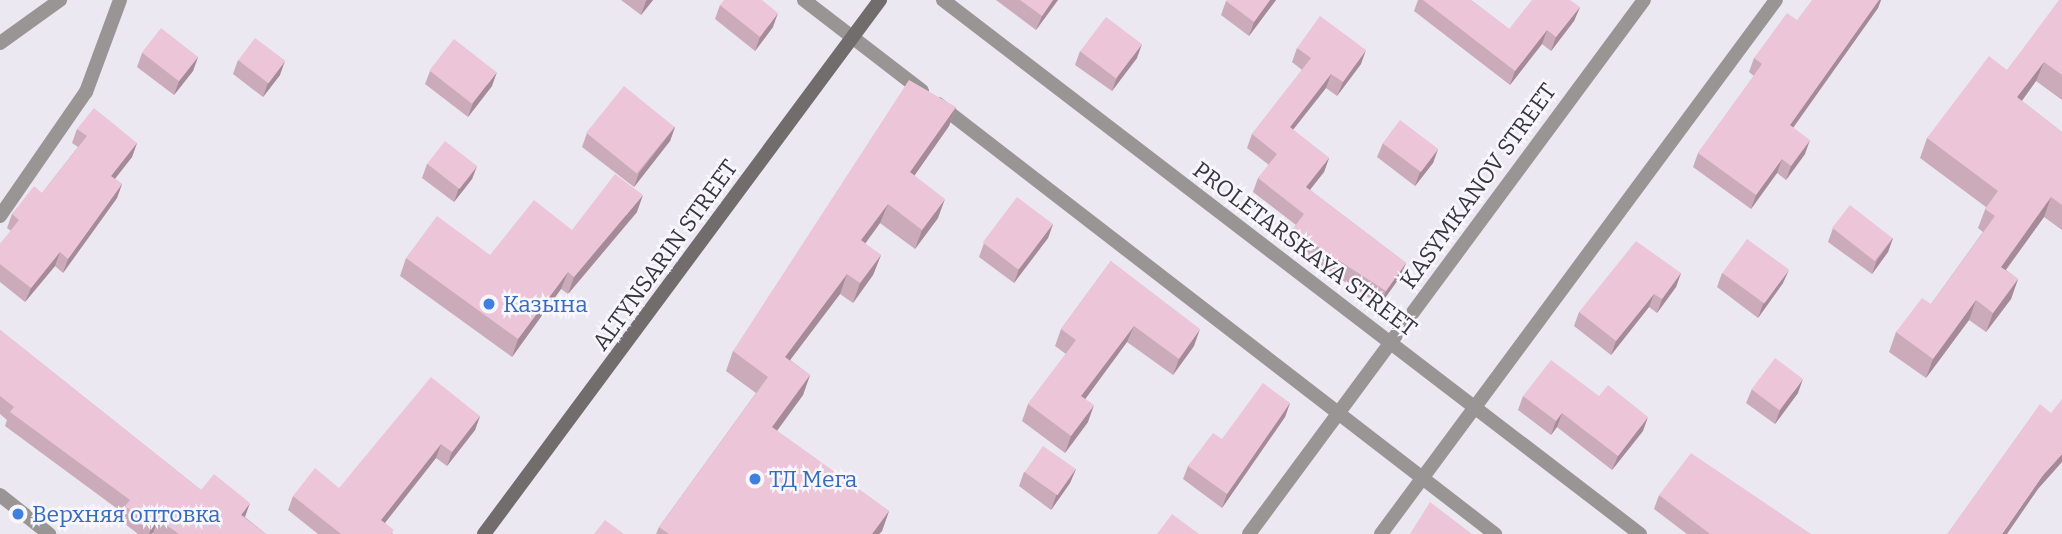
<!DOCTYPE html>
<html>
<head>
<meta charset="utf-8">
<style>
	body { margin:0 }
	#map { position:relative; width:2062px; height:534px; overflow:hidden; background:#ebe8f2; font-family:Bitter,serif }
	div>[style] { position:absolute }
	.street>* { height:14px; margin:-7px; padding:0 7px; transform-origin:7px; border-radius:7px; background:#9a9595 }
	.secondary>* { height:14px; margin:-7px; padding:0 7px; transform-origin:7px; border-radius:7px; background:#736c6d }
	.wall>* { inset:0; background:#cbaaba }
	.shaded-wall>* { inset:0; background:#a58b97 }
	.building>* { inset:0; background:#ecc6d8; transform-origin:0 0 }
	.dots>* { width:19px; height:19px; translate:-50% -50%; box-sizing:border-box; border:4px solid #f8f6fe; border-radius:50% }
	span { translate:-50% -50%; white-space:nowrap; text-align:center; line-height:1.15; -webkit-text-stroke:5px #f8f6fe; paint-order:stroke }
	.street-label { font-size:23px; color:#37363a }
	.shop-label { font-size:23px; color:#366cbe }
	.left { translate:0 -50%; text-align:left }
</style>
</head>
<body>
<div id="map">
	<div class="street">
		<div style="left:804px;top:0;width:149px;rotate:37.6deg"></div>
		<div style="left:943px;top:0;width:878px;rotate:37.46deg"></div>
		<div style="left:0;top:43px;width:74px;rotate:-35.6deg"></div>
		<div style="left:938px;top:104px;width:704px;rotate:37.67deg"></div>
		<div style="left:0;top:216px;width:151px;rotate:-55.3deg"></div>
		<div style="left:86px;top:92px;width:98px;rotate:-69.7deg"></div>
		<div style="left:0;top:495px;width:63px;rotate:38.5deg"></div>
		<div style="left:1249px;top:534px;width:664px;rotate:-53.51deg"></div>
		<div style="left:1381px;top:534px;width:664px;rotate:-53.51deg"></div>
	</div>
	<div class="secondary">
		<div style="left:484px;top:534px;width:665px;rotate:-53.44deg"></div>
	</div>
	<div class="wall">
		<div style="clip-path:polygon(621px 0,653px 0,641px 15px)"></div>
		<div style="clip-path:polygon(996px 0,1058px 0,1036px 30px)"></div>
		<div style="clip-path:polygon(1276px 0,1249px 36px,1221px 15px,1226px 1px)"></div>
		<div style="clip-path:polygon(1418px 0,1471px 0,1509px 29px,1580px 7px,1574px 21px,1551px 51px,1542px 44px,1510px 85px,1414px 11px)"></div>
		<div style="clip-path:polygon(1879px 0,1881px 0,1878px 8px,1793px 128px,1805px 154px,1786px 180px,1777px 173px,1751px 209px,1693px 167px,1698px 153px,1754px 76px,1749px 72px,1754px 58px,1797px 20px)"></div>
		<div style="clip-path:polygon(2062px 0,2062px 100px,2036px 81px,2022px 101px,2062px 132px,2062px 230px,2044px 217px,2006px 270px,2018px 279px,2011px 299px,1986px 332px,1969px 320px,1926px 378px,1889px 352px,1896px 332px,1931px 304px,1983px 232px,1978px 228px,1986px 207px,1920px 158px,1927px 138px,2007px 70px)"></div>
		<div style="clip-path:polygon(720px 5px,773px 27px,755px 51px,715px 19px)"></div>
		<div style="clip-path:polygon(1297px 48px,1361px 64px,1337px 96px,1326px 88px,1293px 130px,1329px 158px,1324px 172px,1310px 190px,1406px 263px,1400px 277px,1380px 305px,1287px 244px,1292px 230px,1296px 225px,1253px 192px,1258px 178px,1269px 165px,1247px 148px,1252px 134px,1302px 70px,1292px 62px)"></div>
		<div style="clip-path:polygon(1080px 51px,1137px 58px,1112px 91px,1075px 65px)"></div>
		<div style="clip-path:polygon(142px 53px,198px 57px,193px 71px,174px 95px,137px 67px)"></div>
		<div style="clip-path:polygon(238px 60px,280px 75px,263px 97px,233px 74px)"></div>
		<div style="clip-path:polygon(430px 71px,492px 86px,468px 117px,425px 84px)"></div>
		<div style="clip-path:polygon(956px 107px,949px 126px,914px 176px,938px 218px,915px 249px,880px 223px,865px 244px,881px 255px,873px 275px,853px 303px,840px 294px,790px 360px,810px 375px,803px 395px,777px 431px,889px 511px,882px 531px,879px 534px,656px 534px,659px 527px,756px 393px,726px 371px,733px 351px)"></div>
		<div style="clip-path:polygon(675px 127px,670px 141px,634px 187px,582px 147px,587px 133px)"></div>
		<div style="clip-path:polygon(77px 129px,137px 143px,132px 157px,115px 179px,122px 184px,117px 198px,63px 273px,55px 266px,25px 302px,0 282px,0 244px,11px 231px,7px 228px,12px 214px,42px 193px,78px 147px,72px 143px)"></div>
		<div style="clip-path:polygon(1383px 143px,1438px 149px,1433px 163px,1415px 186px,1377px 157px)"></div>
		<div style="clip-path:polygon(427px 164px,477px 166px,472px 179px,454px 202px,422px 178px)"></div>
		<div style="clip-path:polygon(637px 212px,568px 294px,561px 289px,512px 357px,400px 276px,406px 258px,490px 255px)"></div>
		<div style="clip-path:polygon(1053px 224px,1048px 238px,1014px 283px,979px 257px,984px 243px)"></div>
		<div style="clip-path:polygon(1833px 228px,1893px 238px,1888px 252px,1872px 274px,1828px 242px)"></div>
		<div style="clip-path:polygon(1111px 261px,1194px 346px,1173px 375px,1127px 342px,1085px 399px,1088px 422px,1065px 453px,1022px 421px,1028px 404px,1066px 354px,1055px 346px,1061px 329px)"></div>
		<div style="clip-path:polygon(1681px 273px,1676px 287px,1657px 313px,1649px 307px,1611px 355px,1574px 326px,1579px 312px)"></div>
		<div style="clip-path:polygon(1722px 273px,1783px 283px,1758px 318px,1717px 287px)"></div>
		<div style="clip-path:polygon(0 330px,201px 490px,245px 517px,266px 534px,154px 534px,153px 533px,152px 534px,138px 534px,120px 520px,123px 513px,5px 426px,7px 420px,0 414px)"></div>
		<div style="clip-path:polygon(1752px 389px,1798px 393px,1775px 424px,1746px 403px)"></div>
		<div style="clip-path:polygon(1523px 396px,1643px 431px,1612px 470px,1557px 427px,1551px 435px,1518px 410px)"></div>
		<div style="clip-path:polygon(1290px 403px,1285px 417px,1222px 508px,1183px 479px,1188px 466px,1222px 439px)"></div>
		<div style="clip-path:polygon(480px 416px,475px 430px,447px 466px,436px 458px,385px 523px,393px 534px,318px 534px,288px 510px,293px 496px,339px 488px)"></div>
		<div style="clip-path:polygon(1076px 469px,1070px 483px,1051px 510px,1019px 486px,1024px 472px)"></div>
		<div style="clip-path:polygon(1659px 495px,1811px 534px,1687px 534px,1654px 509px)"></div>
	</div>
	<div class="shaded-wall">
		<div style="clip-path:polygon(647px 0,653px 0,641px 15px,646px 1px)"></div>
		<div style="clip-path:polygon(1053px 0,1058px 0,1036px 30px,1042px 16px)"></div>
		<div style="clip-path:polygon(1270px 0,1276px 0,1249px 36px,1254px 22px)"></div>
		<div style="clip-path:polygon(1879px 0,1881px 0,1878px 8px,1785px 139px,1790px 125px)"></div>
		<div style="clip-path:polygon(1580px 7px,1574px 21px,1551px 51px,1556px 37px)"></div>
		<div style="clip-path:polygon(778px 13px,773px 27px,755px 51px,760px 37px)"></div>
		<div style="clip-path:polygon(1547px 30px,1542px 44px,1510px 85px,1515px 71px)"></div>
		<div style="clip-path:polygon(1142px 44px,1137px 58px,1112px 91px,1117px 77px)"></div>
		<div style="clip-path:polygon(1366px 50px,1361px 64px,1337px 96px,1343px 82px)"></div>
		<div style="clip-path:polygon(198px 57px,193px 71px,174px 95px,179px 81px)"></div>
		<div style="clip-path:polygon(285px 61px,280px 75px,263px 97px,268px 83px)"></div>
		<div style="clip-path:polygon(2044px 62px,2036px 81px,2010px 117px,2017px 97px)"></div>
		<div style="clip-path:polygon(497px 72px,492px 86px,468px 117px,473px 103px)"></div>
		<div style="clip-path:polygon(1331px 74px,1326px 88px,1284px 141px,1290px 127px)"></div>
		<div style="clip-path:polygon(956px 107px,949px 126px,903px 192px,910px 172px)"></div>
		<div style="clip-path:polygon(675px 127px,670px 141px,634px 187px,639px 173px)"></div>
		<div style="clip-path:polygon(1810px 140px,1805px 154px,1786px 180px,1791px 166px)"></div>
		<div style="clip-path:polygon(137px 143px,132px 157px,106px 190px,111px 176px)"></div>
		<div style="clip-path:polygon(1438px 149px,1433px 163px,1415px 186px,1420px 172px)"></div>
		<div style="clip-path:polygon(1329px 158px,1324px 172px,1301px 201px,1306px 187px)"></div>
		<div style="clip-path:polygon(1782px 159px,1777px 173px,1751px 209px,1756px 195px)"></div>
		<div style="clip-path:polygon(477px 166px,472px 179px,454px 202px,459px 188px)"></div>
		<div style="clip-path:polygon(122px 184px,117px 198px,63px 273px,68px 259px)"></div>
		<div style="clip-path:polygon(643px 195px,637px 212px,568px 294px,574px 277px)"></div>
		<div style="clip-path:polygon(2051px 197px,2044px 217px,1994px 286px,2001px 267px)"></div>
		<div style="clip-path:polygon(945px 199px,938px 218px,915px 249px,922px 230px)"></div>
		<div style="clip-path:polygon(888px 204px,880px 223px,853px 260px,861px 240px)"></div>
		<div style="clip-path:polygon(1053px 224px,1048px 238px,1014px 283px,1019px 269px)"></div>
		<div style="clip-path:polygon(1893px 238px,1888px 252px,1872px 274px,1877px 260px)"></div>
		<div style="clip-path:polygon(60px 252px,55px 266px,25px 302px,31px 288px)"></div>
		<div style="clip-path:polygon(881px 255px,873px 275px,853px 303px,860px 283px)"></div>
		<div style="clip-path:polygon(1406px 263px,1400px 277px,1380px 305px,1386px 291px)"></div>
		<div style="clip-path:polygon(1789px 270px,1783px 283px,1758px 318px,1763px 304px)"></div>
		<div style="clip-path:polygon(568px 272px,561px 289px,512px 357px,518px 339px)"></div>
		<div style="clip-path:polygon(1681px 273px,1676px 287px,1657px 313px,1662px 299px)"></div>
		<div style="clip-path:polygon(847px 274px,840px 294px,778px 376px,785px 357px)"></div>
		<div style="clip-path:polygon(2018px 279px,2011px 299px,1986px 332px,1993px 313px)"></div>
		<div style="clip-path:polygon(1654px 294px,1649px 307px,1611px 355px,1616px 341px)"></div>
		<div style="clip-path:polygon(1976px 300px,1969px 320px,1926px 378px,1933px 359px)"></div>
		<div style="clip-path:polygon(1134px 326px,1127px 342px,1075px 413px,1081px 396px)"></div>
		<div style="clip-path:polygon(1200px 329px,1194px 346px,1173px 375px,1179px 359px)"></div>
		<div style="clip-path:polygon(810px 375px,803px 395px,765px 447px,772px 427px)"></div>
		<div style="clip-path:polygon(1803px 379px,1798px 393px,1775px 424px,1780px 410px)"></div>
		<div style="clip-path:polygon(1290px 403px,1285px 417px,1222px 508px,1227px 494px)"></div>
		<div style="clip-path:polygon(1094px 405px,1088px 422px,1065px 453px,1071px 436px)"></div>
		<div style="clip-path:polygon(1562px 413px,1557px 427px,1551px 435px,1556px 421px)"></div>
		<div style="clip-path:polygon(480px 416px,475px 430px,447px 466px,452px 452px)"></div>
		<div style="clip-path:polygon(1648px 417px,1643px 431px,1612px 470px,1618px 456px)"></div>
		<div style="clip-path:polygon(441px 444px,436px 458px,376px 534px,381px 520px)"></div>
		<div style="clip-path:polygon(2062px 454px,2062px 462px,2038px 489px,2007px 534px,2002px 534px,2043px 475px)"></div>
		<div style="clip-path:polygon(1076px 469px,1070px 483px,1051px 510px,1056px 496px)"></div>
		<div style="clip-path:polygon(250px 503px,245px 517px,241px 515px)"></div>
		<div style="clip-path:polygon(889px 511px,882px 531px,879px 534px,872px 534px)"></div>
		<div style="clip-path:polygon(158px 519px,153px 533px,149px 534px,152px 527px)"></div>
	</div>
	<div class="building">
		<div style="clip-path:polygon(724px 0,762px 0,778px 13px,760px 37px,720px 5px)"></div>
		<div style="clip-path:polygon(1020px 0,1053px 0,1042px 16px)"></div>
		<div style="clip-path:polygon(1227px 0,1270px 0,1254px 22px,1226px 1px)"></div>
		<div style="clip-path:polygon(1423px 0,1471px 0,1509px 29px,1532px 0,1570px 0,1580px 7px,1556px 37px,1547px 30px,1515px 71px)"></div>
		<div style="clip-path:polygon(1812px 0,1879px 0,1790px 125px,1810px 140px,1791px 166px,1782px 159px,1756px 195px,1698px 153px,1762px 64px,1754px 58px,1787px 13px,1797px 20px)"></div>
		<div style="clip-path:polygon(2059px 0,2062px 0,2062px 75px,2044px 62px,2017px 97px,2062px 132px,2062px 205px,2051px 197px,2001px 267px,2018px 279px,1993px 313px,1976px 300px,1933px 359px,1896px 332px,1922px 298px,1931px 304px,1995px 216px,1985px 209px,1998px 191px,1927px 138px,1989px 56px,2007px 70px)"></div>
		<div style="clip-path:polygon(1320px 16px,1366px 50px,1343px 82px,1331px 74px,1290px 127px,1329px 158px,1306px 187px,1406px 263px,1386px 291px,1292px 230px,1304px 214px,1258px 178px,1277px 154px,1252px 134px,1311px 58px,1297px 48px)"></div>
		<div style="left:1106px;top:17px;width:45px;height:43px;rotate:37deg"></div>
		<div style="left:161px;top:28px;width:47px;height:31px;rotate:38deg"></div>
		<div style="left:255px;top:38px;width:38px;height:28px;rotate:37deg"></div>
		<div style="left:454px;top:39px;width:54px;height:40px;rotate:38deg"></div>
		<div style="clip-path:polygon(909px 80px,956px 107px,910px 172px,945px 199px,922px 230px,888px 204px,861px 240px,881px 255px,860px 283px,847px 274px,785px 357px,810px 375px,772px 427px,889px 511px,872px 534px,669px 534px,659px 527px,768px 377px,733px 351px)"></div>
		<div style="left:624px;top:86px;width:65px;height:60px;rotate:39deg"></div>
		<div style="clip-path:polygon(94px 108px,137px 143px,111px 176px,122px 184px,68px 259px,60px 252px,31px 288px,0 264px,0 244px,19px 220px,12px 214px,34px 186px,42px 193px,87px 136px,77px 129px)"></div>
		<div style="left:1400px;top:120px;width:48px;height:29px;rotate:37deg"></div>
		<div style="left:445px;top:141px;width:41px;height:29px;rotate:38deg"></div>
		<div style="clip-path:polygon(615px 174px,643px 195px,574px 277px,568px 272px,518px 339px,406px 258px,437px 216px,490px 255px,534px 200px,572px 230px)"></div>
		<div style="left:1017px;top:197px;width:45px;height:57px;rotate:37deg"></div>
		<div style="left:1850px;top:205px;width:54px;height:29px;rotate:38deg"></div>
		<div style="left:1747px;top:239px;width:52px;height:42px;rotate:36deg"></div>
		<div style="clip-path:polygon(1636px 241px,1681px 273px,1662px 299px,1654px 294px,1616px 341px,1579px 312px)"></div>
		<div style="clip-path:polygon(1111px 261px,1200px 329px,1179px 359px,1134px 326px,1081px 396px,1094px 405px,1071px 436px,1028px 404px,1076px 340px,1061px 329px)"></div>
		<div style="clip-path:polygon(0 330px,201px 490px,214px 474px,250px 503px,241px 515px,266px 534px,179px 534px,158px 519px,152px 527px,125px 506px,130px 500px,10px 412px,14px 407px,0 396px)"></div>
		<div style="left:1775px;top:358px;width:35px;height:39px;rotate:37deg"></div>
		<div style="clip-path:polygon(1551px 360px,1599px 396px,1608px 385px,1648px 417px,1618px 456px,1562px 413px,1556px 421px,1523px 396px)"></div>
		<div style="clip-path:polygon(431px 377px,480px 416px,452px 452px,441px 444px,381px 520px,394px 530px,391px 534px,341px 534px,293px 496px,315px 468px,339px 488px)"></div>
		<div style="clip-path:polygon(1263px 383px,1290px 403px,1227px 494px,1188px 466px,1213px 433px,1222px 439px)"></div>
		<div style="clip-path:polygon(2062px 399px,2062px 454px,2043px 475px,2002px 534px,1947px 534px,2040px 404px,2051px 413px)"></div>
		<div style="left:1043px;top:446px;width:40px;height:32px;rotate:35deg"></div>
		<div style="clip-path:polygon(1691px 453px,1811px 534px,1710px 534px,1659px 495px)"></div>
		<div style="clip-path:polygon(1430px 502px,1472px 534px,1410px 534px)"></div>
		<div style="clip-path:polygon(1172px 514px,1199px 534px,1157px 534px)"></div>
		<div style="clip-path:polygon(605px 520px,624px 534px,594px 534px)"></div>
	</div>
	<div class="dots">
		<div style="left:489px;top:304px;background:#3f7fe0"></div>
		<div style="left:755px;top:479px;background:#3f7fe0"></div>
		<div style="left:18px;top:514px;background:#3f7fe0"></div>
	</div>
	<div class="street-label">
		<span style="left:1478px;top:186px;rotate:-54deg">KASYMKANOV STREET</span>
		<span style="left:1305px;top:249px;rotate:37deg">PROLETARSKAYA STREET</span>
		<span style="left:665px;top:255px;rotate:-54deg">ALTYNSARIN STREET</span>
	</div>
	<div class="shop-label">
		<span class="left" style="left:503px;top:304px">Казына</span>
		<span class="left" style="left:769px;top:479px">ТД Мега</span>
		<span class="left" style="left:32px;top:514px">Верхняя оптовка</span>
	</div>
</div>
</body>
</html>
